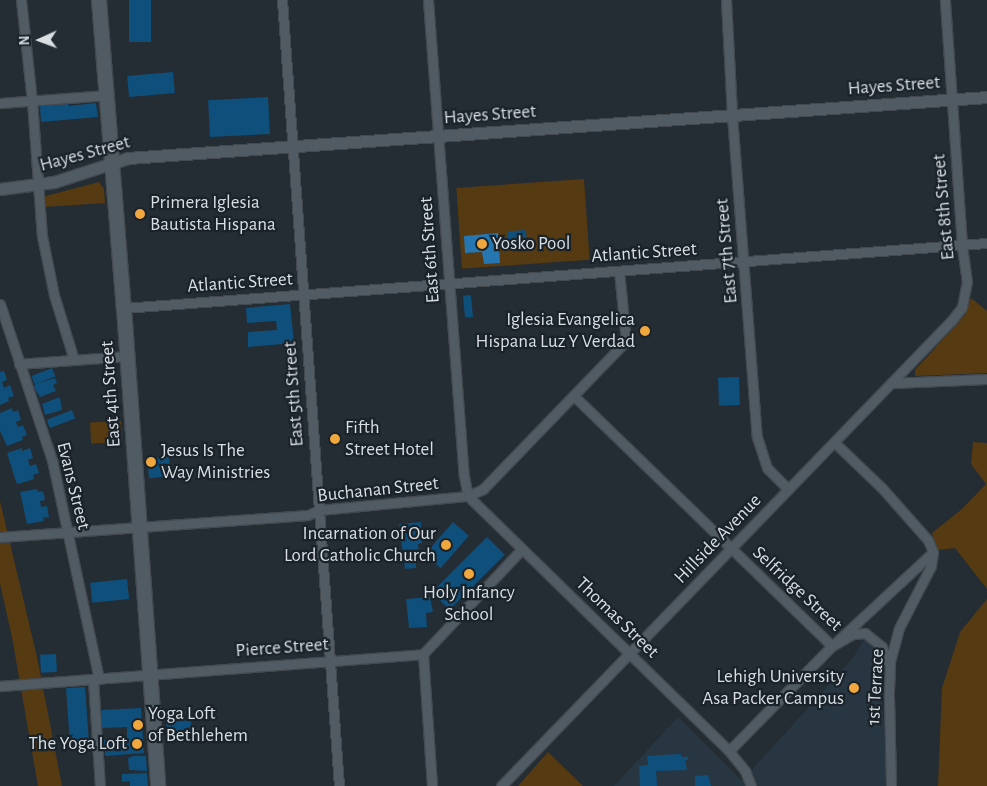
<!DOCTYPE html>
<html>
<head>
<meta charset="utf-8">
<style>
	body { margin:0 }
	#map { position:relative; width:987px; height:786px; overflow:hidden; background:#242c34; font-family:"Alegreya Sans",sans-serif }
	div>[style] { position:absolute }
	.built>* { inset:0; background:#283642 }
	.green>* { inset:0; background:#563a11; transform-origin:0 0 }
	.water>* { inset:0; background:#2576b1 }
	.building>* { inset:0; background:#0f4f7b; transform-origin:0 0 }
	.roads { filter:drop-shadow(1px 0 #42494f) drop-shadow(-1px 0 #42494f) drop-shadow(0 1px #42494f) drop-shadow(0 -1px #42494f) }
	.minor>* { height:9px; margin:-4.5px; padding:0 4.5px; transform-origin:4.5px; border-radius:4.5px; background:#515b63 }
	.tertiary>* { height:11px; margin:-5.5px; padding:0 5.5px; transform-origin:5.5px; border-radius:5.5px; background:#515b63 }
	.secondary>* { height:14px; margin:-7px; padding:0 7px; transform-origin:7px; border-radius:7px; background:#515b63 }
	.dots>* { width:14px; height:14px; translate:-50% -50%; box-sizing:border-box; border:2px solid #1a232a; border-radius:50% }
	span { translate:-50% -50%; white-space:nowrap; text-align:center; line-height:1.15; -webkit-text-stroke:4.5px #1a232a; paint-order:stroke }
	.street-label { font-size:19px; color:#d9dee3 }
	.poi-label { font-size:19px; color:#d9dee3 }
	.left { translate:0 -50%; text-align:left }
	.right { translate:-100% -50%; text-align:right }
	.north { position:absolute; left:15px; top:15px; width:50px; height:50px; -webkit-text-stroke:4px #1a232a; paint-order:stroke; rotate:268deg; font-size:14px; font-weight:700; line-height:20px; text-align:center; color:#d9dee3 }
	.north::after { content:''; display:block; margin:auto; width:18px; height:22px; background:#d9dee3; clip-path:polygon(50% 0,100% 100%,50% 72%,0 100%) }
</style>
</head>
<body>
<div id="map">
	<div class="built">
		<div style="clip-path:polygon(864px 640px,869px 642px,878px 656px,889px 786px,614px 786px,678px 717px,742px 781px,853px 658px)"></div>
	</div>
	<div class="green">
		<div style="left:584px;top:179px;width:81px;height:128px;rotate:86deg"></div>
		<div style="clip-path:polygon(99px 182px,104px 189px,105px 203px,43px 207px,42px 197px)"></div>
		<div style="clip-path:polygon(971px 298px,987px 311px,987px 373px,915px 376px,915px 370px,965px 315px)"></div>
		<div style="left:121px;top:421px;width:21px;height:31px;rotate:87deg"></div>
		<div style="clip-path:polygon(973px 442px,987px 443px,987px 589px,955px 548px,938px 550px,932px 533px,962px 509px,986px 484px,971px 464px)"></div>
		<div style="clip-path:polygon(0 501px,37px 657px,62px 786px,38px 786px,12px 637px,0 584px)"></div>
		<div style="clip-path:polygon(987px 599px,987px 786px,938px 786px,942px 688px,960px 632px)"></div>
		<div style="clip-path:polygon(548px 752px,583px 786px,518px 786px)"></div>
	</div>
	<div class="water">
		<div style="clip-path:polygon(498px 233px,500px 263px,484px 264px,482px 252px,465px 253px,464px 236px)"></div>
	</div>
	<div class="building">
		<div style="left:129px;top:0;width:22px;height:42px"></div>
		<div style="left:173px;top:72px;width:21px;height:46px;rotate:85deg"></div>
		<div style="left:268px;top:97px;width:37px;height:60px;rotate:87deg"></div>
		<div style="clip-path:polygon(68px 103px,69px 106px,96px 103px,98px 117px,41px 122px,40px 106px)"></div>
		<div style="left:526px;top:230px;width:13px;height:19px;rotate:86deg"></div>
		<div style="left:471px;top:295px;width:22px;height:8px;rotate:85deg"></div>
		<div style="clip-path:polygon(290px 304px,294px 343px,248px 347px,248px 332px,277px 330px,276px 321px,247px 323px,246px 308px)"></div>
		<div style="left:52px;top:368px;width:9px;height:22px;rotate:69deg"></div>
		<div style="clip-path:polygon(4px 371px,7px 380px,2px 382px,4px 388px,10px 385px,14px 396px,8px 398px,9px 401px,0 405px,0 372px)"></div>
		<div style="left:739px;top:377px;width:28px;height:21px;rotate:88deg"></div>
		<div style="clip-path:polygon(55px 378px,57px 383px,53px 385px,56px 391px,40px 397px,34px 387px,35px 384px)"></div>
		<div style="clip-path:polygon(57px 398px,60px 398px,62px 410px,45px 415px,42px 404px)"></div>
		<div style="clip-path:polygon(12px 408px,13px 412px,18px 410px,21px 420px,16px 422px,18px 427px,23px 425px,27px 435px,22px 437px,23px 440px,7px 446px,0 431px,0 413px)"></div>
		<div style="left:72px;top:410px;width:9px;height:27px;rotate:69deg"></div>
		<div style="clip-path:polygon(22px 448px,22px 451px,30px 448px,33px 458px,28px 460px,30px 466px,36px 464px,39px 473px,33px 475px,34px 479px,18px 484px,16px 482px,7px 453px)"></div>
		<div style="left:169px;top:457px;width:19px;height:22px;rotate:84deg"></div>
		<div style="clip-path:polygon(37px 489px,38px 492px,43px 491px,45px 500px,40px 501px,41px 507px,47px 506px,49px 517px,43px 518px,44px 521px,27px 524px,20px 492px)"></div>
		<div style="clip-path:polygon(421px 522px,422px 543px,418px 544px,419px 553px,416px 553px,416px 568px,405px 569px,399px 524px)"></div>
		<div style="left:453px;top:522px;width:21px;height:43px;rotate:41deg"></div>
		<div style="left:487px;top:537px;width:25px;height:78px;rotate:45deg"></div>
		<div style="left:127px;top:579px;width:20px;height:37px;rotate:84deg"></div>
		<div style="clip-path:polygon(430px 597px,433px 612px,426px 613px,427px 627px,409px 628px,406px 599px)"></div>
		<div style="left:56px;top:654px;width:18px;height:16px;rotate:87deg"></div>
		<div style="left:85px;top:687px;width:54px;height:19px;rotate:86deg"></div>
		<div style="clip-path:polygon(141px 708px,144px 753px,105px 756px,104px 740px,127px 739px,127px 727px,102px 728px,101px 710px)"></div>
		<div style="left:191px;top:720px;width:14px;height:25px;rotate:86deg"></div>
		<div style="clip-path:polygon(681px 754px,682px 757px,688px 757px,688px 760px,685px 760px,687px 770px,656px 771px,657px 786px,640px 786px,639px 766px,648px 765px,647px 756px)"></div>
		<div style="clip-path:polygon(133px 756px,146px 756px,147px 771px,129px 770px,128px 758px)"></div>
		<div style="clip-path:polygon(147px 773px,148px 786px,130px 786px,130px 781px,122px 782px,122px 774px)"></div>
		<div style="clip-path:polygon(708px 775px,711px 786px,695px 786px,695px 776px)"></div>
	</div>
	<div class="roads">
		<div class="minor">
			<div style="left:21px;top:0;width:102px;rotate:83.8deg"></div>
			<div style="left:32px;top:101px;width:135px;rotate:85.8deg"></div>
			<div style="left:42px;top:236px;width:60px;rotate:78.5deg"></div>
			<div style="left:54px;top:295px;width:68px;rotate:72.9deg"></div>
			<div style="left:282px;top:0;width:788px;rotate:85.85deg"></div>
			<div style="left:428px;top:0;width:477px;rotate:85.7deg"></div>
			<div style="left:464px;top:476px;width:20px;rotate:79deg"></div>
			<div style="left:468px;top:496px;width:365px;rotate:44.3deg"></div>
			<div style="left:729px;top:751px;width:26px;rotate:51deg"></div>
			<div style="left:745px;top:771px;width:16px;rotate:68deg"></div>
			<div style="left:726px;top:0;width:115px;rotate:87deg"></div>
			<div style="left:732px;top:115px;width:323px;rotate:85.6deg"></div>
			<div style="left:757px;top:437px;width:33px;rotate:72deg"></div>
			<div style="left:767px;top:468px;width:30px;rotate:45deg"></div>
			<div style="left:0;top:103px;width:108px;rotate:-4.2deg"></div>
			<div style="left:0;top:304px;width:164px;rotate:71.6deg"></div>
			<div style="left:52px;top:460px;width:224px;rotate:77.9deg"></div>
			<div style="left:124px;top:308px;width:865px;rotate:-4.31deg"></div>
			<div style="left:19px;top:364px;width:108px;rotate:-4.2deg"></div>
			<div style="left:891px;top:383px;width:96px;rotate:-2.4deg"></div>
			<div style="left:574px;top:396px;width:359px;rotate:44.1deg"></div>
			<div style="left:832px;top:646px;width:24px;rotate:-30deg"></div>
			<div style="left:853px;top:634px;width:12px;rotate:-5deg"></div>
			<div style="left:865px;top:633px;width:22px;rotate:39deg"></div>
			<div style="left:882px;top:647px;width:21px;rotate:67deg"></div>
			<div style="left:834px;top:442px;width:66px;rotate:43.8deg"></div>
			<div style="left:882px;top:488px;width:69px;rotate:48.5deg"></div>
			<div style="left:928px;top:540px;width:13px;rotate:67deg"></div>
			<div style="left:933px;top:552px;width:14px;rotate:98deg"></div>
			<div style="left:931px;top:566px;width:70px;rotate:117.3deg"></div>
			<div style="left:899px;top:628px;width:35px;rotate:105deg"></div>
			<div style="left:890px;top:662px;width:35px;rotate:92deg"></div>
			<div style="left:889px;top:697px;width:89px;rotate:88.7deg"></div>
			<div style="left:0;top:537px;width:309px;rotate:-4.1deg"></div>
			<div style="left:308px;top:515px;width:12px;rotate:-24deg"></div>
			<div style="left:319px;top:510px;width:150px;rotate:-5.4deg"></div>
			<div style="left:468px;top:496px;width:17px;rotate:-25deg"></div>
			<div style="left:483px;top:489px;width:206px;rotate:-46deg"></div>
			<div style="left:626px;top:341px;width:70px;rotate:-95.7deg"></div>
			<div style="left:423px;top:654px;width:132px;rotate:86.1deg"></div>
			<div style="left:93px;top:679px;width:107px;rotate:86.3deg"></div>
			<div style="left:0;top:686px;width:424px;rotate:-4.3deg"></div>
			<div style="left:423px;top:654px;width:144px;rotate:-46.7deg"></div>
			<div style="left:729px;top:751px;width:147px;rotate:-45.6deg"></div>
			<div style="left:832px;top:646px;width:138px;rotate:-42.9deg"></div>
			<div style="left:501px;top:786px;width:649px;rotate:-45.94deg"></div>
			<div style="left:952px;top:320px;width:16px;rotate:-52deg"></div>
			<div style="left:962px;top:307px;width:25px;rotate:-79deg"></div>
			<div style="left:967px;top:282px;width:37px;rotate:-98deg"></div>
			<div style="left:962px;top:245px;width:246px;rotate:-94deg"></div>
		</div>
		<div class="tertiary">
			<div style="left:0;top:189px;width:54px;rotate:-7.4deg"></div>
			<div style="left:54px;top:182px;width:78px;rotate:-18deg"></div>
			<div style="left:128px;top:158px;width:861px;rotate:-4.06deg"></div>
		</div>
		<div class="secondary">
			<div style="left:99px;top:0;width:309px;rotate:85.4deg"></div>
			<div style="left:124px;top:308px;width:479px;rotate:85.9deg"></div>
		</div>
	</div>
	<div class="dots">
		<div style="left:140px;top:214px;background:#efa73e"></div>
		<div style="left:482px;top:244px;background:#efa73e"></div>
		<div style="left:645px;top:331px;background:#efa73e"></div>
		<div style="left:335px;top:439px;background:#efa73e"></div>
		<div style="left:151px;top:462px;background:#efa73e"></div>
		<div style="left:446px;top:545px;background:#efa73e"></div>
		<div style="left:469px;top:574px;background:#efa73e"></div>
		<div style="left:854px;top:688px;background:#efa73e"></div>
		<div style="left:138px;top:725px;background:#efa73e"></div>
		<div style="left:137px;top:744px;background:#efa73e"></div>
	</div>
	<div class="street-label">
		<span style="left:894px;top:86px;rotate:-4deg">Hayes Street</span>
		<span style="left:490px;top:115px;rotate:-4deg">Hayes Street</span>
		<span style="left:85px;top:154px;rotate:-15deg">Hayes Street</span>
		<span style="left:944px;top:207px;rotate:-95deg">East 8th Street</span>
		<span style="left:430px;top:250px;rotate:-94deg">East 6th Street</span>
		<span style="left:727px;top:251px;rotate:-95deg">East 7th Street</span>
		<span style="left:644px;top:253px;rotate:-4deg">Atlantic Street</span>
		<span style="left:240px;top:283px;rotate:-4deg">Atlantic Street</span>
		<span style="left:111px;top:394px;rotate:-94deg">East 4th Street</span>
		<span style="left:294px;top:394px;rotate:-94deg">East 5th Street</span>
		<span style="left:73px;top:486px;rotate:76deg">Evans Street</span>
		<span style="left:378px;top:490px;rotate:-6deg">Buchanan Street</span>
		<span style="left:718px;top:539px;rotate:-46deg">Hillside Avenue</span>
		<span style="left:797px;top:589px;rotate:43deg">Selfridge Street</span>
		<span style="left:617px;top:618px;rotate:44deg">Thomas Street</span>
		<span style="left:282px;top:648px;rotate:-4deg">Pierce Street</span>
		<span style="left:876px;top:687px;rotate:-87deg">1st Terrace</span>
	</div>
	<div class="poi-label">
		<span class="left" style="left:150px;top:214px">Primera Iglesia<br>Bautista Hispana</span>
		<span class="left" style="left:492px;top:244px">Yosko Pool</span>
		<span class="right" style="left:635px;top:331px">Iglesia Evangelica<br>Hispana Luz Y Verdad</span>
		<span class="left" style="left:345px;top:439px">Fifth<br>Street Hotel</span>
		<span class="left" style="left:161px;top:462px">Jesus Is The<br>Way Ministries</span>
		<span class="right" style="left:436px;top:545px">Incarnation of Our<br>Lord Catholic Church</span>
		<span style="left:469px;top:604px">Holy Infancy<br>School</span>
		<span class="right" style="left:844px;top:688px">Lehigh University<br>Asa Packer Campus</span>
		<span class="left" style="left:148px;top:725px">Yoga Loft<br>of Bethlehem</span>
		<span class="right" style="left:127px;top:744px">The Yoga Loft</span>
	</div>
	<div class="north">N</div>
</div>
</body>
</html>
